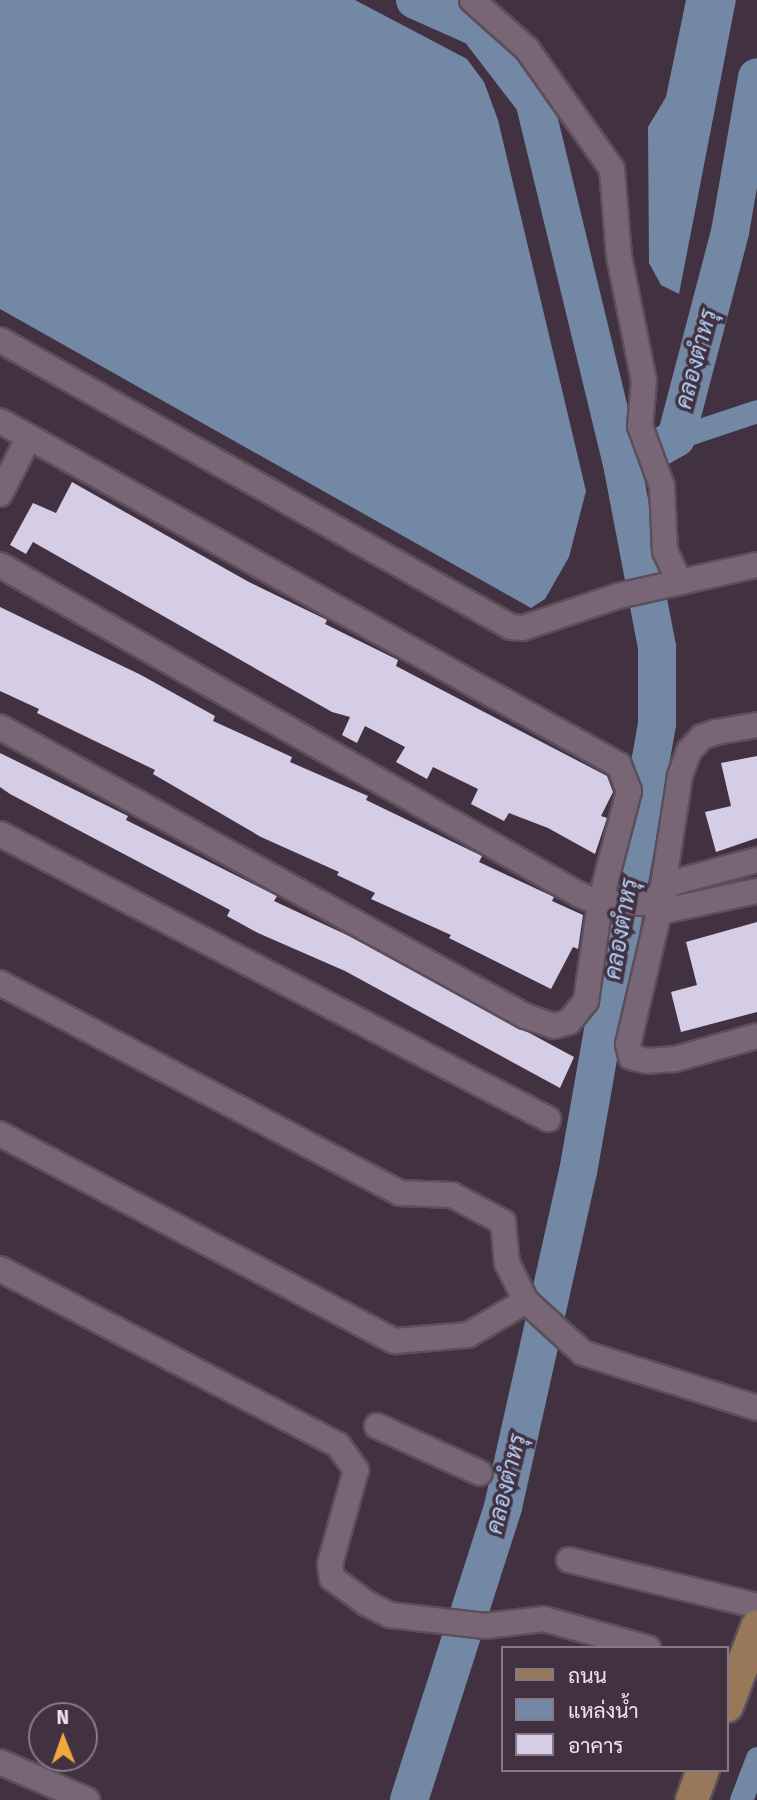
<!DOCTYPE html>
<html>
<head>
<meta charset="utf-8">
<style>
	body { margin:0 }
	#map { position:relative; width:757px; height:1800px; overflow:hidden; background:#423140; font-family:"Fira Sans",Sarabun,sans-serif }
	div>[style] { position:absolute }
	.water>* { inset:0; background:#7288a4 }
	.canal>* { height:23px; margin:-11.5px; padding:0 11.5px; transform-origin:11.5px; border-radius:11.5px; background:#7288a4 }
	.river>* { height:38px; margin:-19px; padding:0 19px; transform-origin:19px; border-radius:19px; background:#7288a4 }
	.building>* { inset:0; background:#d5cde6 }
	.roads { filter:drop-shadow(2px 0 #5c4e5a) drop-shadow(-2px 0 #5c4e5a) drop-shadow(0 2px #5c4e5a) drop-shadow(0 -2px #5c4e5a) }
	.minor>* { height:24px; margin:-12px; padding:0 12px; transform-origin:12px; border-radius:12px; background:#786576 }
	.major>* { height:32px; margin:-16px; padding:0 16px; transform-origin:16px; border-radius:16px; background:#97795a }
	span { translate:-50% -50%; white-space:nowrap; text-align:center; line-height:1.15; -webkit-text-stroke:7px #423140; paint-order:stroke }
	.water-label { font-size:23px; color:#b4d2f9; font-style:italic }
	.legend { position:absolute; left:501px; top:1646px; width:228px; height:126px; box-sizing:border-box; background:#423140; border:2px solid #877985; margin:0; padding:9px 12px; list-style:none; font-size:21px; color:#efe4ed }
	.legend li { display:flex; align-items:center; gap:14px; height:35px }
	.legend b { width:35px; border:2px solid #877985 }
	.north { position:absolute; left:28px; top:1702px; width:70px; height:70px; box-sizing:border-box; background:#423140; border:2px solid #877985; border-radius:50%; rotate:359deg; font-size:19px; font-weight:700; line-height:28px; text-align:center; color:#efe4ed }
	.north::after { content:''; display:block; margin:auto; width:24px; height:32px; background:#eea83c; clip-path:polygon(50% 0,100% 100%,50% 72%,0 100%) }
</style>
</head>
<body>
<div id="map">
	<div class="water">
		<div style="clip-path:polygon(0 0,355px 0,467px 59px,484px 82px,498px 120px,586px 491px,569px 557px,545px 599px,531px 608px,0 309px)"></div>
		<div style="clip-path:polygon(686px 0,736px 0,679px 294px,661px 285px,649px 263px,648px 127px,666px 97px)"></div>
	</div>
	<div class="canal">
		<div style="left:676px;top:438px;width:85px;rotate:-18.4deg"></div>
		<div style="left:741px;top:1800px;width:45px;rotate:-69.1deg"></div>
	</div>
	<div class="river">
		<div style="left:623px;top:468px;width:61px;rotate:-29.5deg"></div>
		<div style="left:676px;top:438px;width:213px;rotate:-75.3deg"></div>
		<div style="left:730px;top:232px;width:157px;rotate:-80.1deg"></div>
		<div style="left:409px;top:1800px;width:308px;rotate:-72.2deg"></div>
		<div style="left:503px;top:1507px;width:343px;rotate:-77.4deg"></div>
		<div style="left:578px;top:1172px;width:456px;rotate:-80deg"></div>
		<div style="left:657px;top:723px;width:76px;rotate:-90deg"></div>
		<div style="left:657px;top:647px;width:182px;rotate:-100.8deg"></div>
		<div style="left:623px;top:468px;width:378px;rotate:-103.6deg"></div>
		<div style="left:534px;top:101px;width:92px;rotate:-127.5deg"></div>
		<div style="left:478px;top:28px;width:69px;rotate:-156deg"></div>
	</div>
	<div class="building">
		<div style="clip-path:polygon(72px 482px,247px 581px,327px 620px,325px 624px,398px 660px,396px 666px,607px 776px,613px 792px,601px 816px,607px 818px,595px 854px,548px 828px,509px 813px,504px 821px,471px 804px,478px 789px,433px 767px,427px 779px,396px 762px,405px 747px,365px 726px,357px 743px,342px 735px,350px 717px,332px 712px,33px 542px,26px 554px,10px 545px,33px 503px,56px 513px)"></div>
		<div style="clip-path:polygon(0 607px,141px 675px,215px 716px,213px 721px,292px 757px,290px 762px,368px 796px,366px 800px,482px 856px,479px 862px,554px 897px,552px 901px,583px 915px,578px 949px,573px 947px,551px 989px,449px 938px,451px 935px,371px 899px,375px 893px,337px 875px,339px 872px,261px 837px,153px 774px,155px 770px,37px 713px,39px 709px,0 691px)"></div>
		<div style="clip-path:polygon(0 753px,128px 816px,126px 820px,277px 896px,274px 901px,349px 936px,574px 1057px,560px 1088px,345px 971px,258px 933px,227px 916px,230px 910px,10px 794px,0 787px)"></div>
		<div style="clip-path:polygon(757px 756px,757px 838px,716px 852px,705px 812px,731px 806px,721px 763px)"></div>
		<div style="clip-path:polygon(757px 922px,757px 1012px,681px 1032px,671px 992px,697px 985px,686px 942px)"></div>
	</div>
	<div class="roads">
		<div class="minor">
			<div style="left:472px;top:0;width:74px;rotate:41.7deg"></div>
			<div style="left:527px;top:49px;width:147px;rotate:54.7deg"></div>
			<div style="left:612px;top:169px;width:87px;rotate:85.4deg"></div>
			<div style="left:619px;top:256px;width:127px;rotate:78.7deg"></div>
			<div style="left:644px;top:381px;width:45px;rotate:95.1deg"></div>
			<div style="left:640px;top:426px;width:64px;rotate:69.9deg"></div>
			<div style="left:662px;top:486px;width:65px;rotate:87.4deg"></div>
			<div style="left:665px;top:551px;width:35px;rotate:65deg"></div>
			<div style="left:0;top:340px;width:586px;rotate:29.32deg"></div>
			<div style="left:511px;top:627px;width:12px;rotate:5deg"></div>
			<div style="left:523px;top:628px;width:100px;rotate:-18.6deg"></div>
			<div style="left:618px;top:596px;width:142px;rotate:-12.6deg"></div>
			<div style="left:0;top:421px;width:708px;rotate:29.06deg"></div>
			<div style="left:619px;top:765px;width:28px;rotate:69deg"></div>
			<div style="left:629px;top:791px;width:116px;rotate:104.5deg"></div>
			<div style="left:600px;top:903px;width:99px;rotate:98.1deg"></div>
			<div style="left:586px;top:1001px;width:27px;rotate:129deg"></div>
			<div style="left:569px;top:1022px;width:16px;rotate:165deg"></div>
			<div style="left:554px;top:1026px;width:31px;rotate:-161deg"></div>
			<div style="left:525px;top:1016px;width:599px;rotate:-151.17deg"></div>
			<div style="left:0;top:494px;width:62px;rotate:-63deg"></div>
			<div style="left:0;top:565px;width:667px;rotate:29.64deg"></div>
			<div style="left:580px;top:895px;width:22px;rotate:22deg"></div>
			<div style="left:600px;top:903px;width:51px"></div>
			<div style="left:651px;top:903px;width:29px;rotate:-44deg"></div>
			<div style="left:672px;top:883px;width:88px;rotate:-15.1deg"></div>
			<div style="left:757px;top:725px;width:41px;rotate:170.1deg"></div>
			<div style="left:717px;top:732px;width:16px;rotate:162deg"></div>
			<div style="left:702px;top:737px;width:19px;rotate:133deg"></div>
			<div style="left:689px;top:751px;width:27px;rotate:110deg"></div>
			<div style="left:680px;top:776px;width:138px;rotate:98.8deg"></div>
			<div style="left:659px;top:912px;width:136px;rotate:103.2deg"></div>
			<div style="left:628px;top:1044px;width:13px;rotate:77deg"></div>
			<div style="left:631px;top:1057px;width:16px;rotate:14deg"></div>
			<div style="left:647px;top:1061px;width:28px;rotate:-4deg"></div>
			<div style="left:675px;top:1059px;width:85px;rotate:-15.7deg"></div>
			<div style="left:0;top:834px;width:618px;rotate:27.48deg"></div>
			<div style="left:651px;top:903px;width:12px;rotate:48deg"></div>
			<div style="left:659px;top:912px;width:100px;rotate:-12.1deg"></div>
			<div style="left:0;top:983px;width:452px;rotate:27.7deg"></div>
			<div style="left:400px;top:1193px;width:52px;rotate:2.2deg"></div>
			<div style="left:452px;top:1195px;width:58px;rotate:27.9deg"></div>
			<div style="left:503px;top:1222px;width:41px;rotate:84.4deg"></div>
			<div style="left:507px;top:1263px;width:42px;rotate:63.4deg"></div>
			<div style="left:526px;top:1301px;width:77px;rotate:42.4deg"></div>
			<div style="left:583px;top:1353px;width:182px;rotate:17.5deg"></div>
			<div style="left:0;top:1134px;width:446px;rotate:27.7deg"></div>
			<div style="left:395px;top:1341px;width:73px;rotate:-4.7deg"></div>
			<div style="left:468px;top:1335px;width:67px;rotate:-30.4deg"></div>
			<div style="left:0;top:1269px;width:381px;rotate:27.5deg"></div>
			<div style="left:338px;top:1445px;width:31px;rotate:54deg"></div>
			<div style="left:356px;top:1470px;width:98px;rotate:105.5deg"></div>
			<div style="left:330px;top:1564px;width:14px;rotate:82deg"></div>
			<div style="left:332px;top:1578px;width:42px;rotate:36.3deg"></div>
			<div style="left:366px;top:1603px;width:27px;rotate:27deg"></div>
			<div style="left:390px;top:1615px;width:96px;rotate:6.6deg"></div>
			<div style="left:485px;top:1626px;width:59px;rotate:-6.8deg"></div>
			<div style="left:544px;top:1619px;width:108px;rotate:15.6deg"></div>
			<div style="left:377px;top:1426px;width:113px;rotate:24.5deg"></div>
			<div style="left:569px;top:1560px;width:194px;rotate:13.7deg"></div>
			<div style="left:0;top:1762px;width:95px;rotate:23.6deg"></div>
		</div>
		<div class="major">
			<div style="left:727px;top:1706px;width:85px;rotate:-69.2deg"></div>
			<div style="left:692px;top:1800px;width:32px;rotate:-70deg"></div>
		</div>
	</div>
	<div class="water-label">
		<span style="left:696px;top:359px;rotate:-75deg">คลองตำหรุ</span>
		<span style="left:621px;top:929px;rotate:-80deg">คลองตำหรุ</span>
		<span style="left:506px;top:1484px;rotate:-76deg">คลองตำหรุ</span>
	</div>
	<ul class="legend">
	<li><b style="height:9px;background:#97795a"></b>ถนน</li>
	<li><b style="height:19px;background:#7288a4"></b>แหล่งน้ำ</li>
	<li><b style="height:19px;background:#d5cde6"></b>อาคาร</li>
	</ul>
	<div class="north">N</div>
</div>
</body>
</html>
